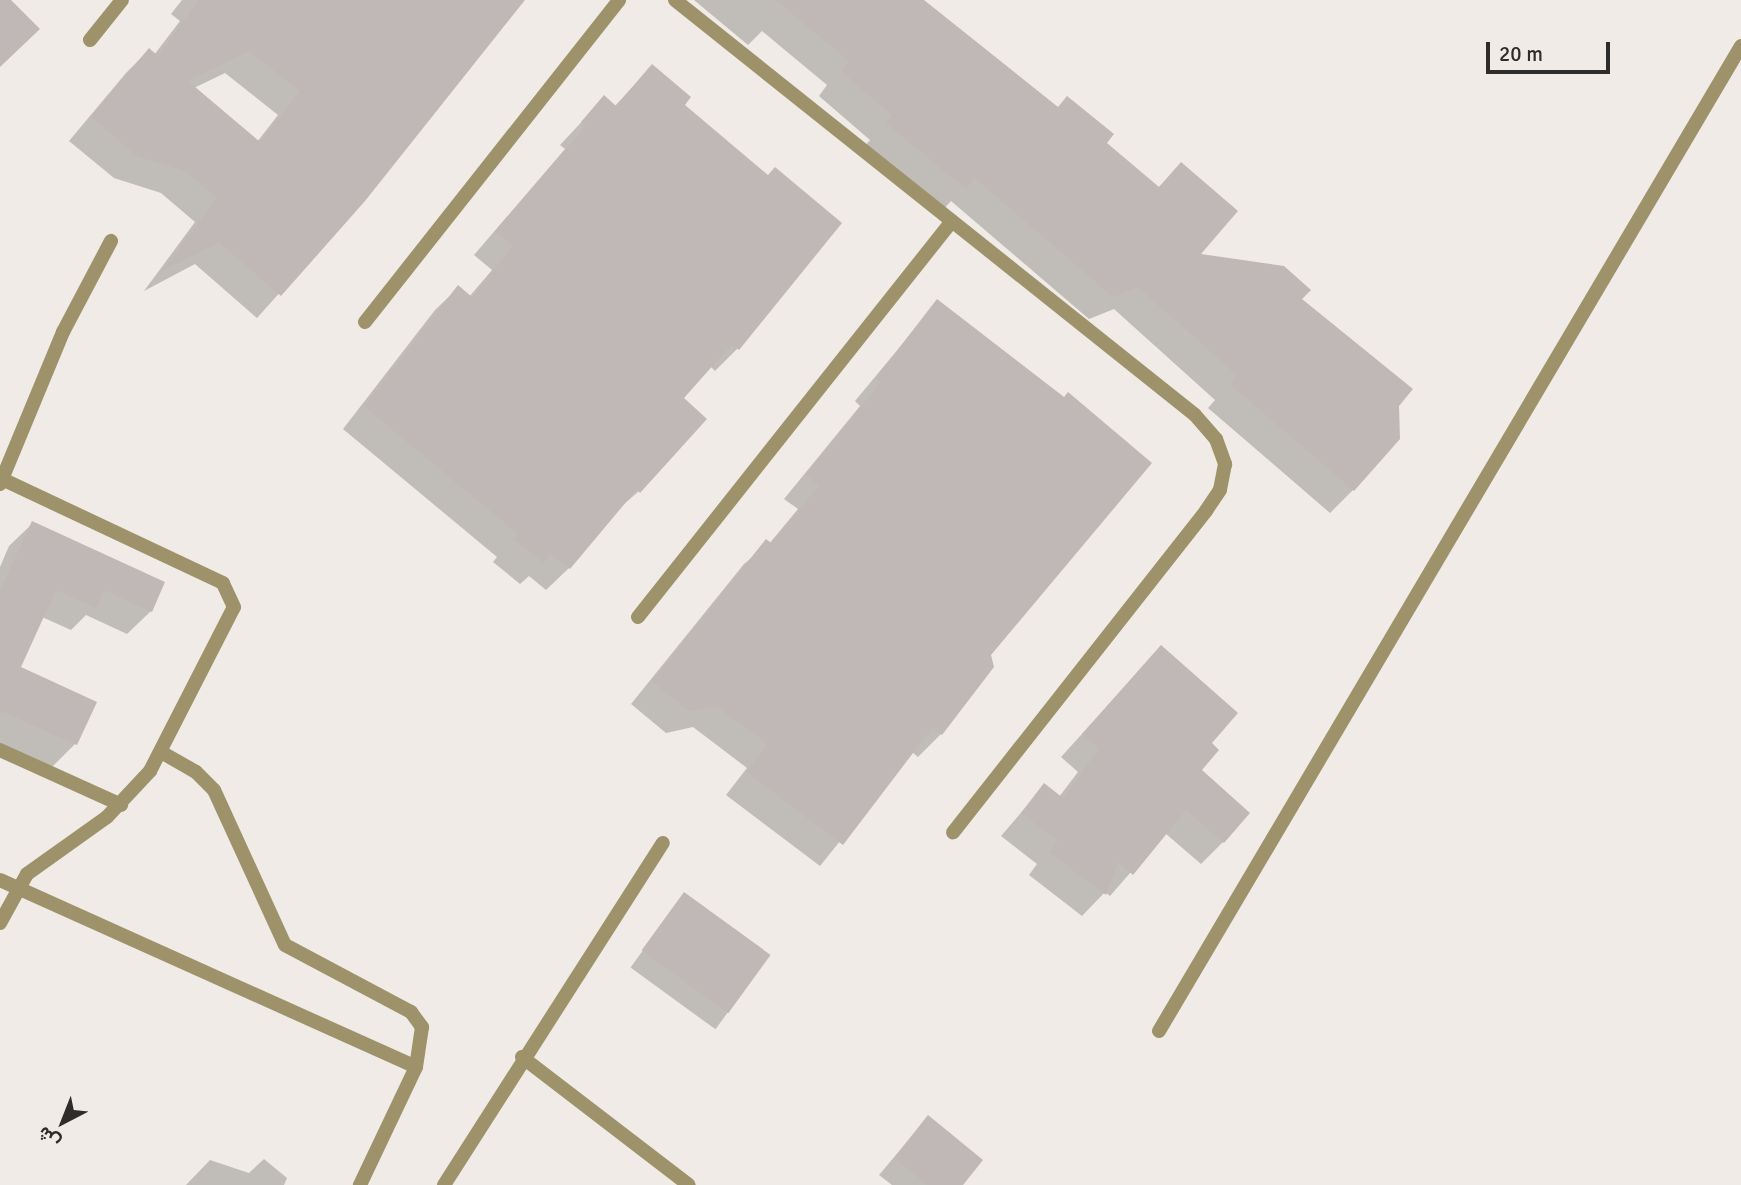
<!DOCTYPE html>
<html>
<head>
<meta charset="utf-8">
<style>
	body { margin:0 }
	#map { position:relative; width:1741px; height:1185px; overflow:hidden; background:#f0ebe6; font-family:Signika,Vazirmatn,sans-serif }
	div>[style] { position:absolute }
	.shadow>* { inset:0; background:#0003; transform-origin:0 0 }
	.building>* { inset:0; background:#bfb8b6; transform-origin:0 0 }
	.minor>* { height:14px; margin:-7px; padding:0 7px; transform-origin:7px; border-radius:7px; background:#9d926a }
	span { translate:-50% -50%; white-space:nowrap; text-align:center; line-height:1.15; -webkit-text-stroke:5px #f0ebe6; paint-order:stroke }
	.north { position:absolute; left:28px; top:1087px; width:70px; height:70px; -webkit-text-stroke:5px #f0ebe6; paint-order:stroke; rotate:222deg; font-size:19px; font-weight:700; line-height:28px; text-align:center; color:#2f2d2b }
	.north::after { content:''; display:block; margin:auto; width:24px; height:32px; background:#2f2d2b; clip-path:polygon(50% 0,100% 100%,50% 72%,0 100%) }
	.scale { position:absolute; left:1486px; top:42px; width:124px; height:32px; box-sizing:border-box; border:4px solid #2f2d2b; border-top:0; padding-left:9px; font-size:21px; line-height:24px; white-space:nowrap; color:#2f2d2b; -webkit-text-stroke:5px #f0ebe6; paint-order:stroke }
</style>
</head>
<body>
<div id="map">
	<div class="shadow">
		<div style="clip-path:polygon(evenodd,182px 0,523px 0,363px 200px,257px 318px,195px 264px,144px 291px,195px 222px,161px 193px,114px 178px,69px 141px,126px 73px,149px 50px,154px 55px,180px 21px,171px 14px,182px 0,225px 73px,278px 115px,257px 142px,194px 88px,225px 73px)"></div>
		<div style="clip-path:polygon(694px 0,921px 0,1158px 188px,1181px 165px,1198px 255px,1300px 300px,1397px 406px,1353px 490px,1330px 513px,1208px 408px,1215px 400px,1114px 309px,1089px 319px,951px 201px,942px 211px,864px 147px,870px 140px,819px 96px,827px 85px,762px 31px,748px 45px)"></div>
		<div style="clip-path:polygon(652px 66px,683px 105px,738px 348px,715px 371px,710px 366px,682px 398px,639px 491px,615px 512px,569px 568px,546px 590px,529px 576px,520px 584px,493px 562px,497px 557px,343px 429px,435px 310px,458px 288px,469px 297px,492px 270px,474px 255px,565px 149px,560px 145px,604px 98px,614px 107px)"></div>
		<div style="clip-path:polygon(938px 301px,992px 667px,941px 734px,918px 757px,912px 752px,820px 866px,726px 795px,747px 768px,693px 727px,666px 733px,631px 704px,744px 564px,769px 544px,798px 509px,784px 499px,860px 406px,855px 401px)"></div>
		<div style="clip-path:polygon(33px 523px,151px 611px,127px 634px,86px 615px,71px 630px,42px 617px,19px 668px,94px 703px,75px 744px,52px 767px,0 744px,0 567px,9px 546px)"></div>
		<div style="clip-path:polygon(1161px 647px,1209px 744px,1199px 770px,1223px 842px,1201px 864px,1165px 833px,1110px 896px,1105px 892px,1082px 916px,1029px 875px,1037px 864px,1001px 836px,1044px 786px,1059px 797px,1078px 772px,1061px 757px)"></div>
		<div style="left:684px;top:894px;width:105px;height:91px;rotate:36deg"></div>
		<div style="clip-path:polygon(928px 1117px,961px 1185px,892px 1185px,879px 1175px)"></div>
		<div style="clip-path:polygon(264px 1159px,287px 1178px,284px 1185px,186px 1185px,210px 1160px,249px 1173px)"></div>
	</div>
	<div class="building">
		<div style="clip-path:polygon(0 0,11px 0,40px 29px,0 67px)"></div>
		<div style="clip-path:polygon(evenodd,199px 0,525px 0,365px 201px,281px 296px,219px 242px,162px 271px,217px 198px,185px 171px,137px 156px,91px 117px,149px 48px,158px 56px,199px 0,249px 51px,300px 91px,260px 142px,188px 81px,249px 51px)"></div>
		<div style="clip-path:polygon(776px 0,924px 0,1058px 107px,1067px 96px,1114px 134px,1107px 143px,1159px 187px,1181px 162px,1238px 211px,1201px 254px,1284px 266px,1311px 290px,1302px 299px,1413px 389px,1399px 406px,1400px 439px,1354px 491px,1230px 384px,1237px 375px,1138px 287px,1113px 297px,975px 178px,966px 189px,886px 123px,892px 115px,841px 71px,849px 61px)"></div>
		<div style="clip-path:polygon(652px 64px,691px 97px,685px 105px,768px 175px,775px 167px,842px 223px,739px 350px,732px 344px,684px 398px,707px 419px,640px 493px,637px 489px,570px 569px,551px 554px,544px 563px,514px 539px,518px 534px,364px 406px,458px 285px,472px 297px,513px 246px,495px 231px,586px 126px,581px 122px,604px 95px,616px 106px)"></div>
		<div style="clip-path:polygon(937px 299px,1064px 397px,1068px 392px,1152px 463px,991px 655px,994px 667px,942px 735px,932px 728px,843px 845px,747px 772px,768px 744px,716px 706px,689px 711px,652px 681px,766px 539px,771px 543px,819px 486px,806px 475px,881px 382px,876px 378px)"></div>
		<div style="clip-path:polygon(32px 521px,165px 582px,152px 612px,104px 590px,96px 608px,56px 590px,21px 667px,97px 702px,77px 745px,1px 711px,0 714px,0 591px)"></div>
		<div style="clip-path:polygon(1161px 645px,1238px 713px,1212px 743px,1219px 750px,1202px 770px,1250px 813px,1224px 843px,1186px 810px,1133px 875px,1118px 862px,1106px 895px,1049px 852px,1058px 841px,1021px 813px,1044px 783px,1063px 798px,1099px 749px,1082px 734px)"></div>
		<div style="left:684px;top:892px;width:107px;height:72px;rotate:36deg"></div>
		<div style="clip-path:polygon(928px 1115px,983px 1160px,963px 1185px,928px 1185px,894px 1158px)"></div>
	</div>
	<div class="minor">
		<div style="left:675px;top:0;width:665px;rotate:38.59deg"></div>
		<div style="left:1195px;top:415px;width:32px;rotate:49deg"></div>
		<div style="left:1216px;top:439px;width:27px;rotate:70deg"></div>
		<div style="left:1225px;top:464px;width:26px;rotate:101deg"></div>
		<div style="left:1220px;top:490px;width:25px;rotate:124deg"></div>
		<div style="left:1206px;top:511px;width:409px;rotate:128.2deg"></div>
		<div style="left:90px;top:40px;width:51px;rotate:-51.3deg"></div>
		<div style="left:365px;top:322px;width:410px;rotate:-51.7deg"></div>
		<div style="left:0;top:484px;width:165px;rotate:-67.5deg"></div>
		<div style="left:63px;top:332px;width:103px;rotate:-62.2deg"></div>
		<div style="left:638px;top:617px;width:505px;rotate:-51.59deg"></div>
		<div style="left:0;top:750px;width:133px;rotate:24.4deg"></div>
		<div style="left:161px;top:752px;width:40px;rotate:29.7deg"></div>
		<div style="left:196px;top:772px;width:25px;rotate:45deg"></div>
		<div style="left:214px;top:790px;width:170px;rotate:65.4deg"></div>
		<div style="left:285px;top:945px;width:143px;rotate:28deg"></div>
		<div style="left:411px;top:1012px;width:19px;rotate:54deg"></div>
		<div style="left:422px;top:1027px;width:40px;rotate:98.5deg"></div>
		<div style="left:416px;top:1067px;width:131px;rotate:115.4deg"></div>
		<div style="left:0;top:880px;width:456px;rotate:24.2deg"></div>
		<div style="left:0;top:923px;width:56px;rotate:-61.1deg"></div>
		<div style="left:27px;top:874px;width:98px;rotate:-35.5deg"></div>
		<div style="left:107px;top:817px;width:63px;rotate:-46.9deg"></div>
		<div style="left:150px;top:771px;width:184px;rotate:-62.9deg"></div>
		<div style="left:234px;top:607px;width:26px;rotate:-115deg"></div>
		<div style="left:223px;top:583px;width:244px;rotate:-154.8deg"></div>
		<div style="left:1159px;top:1031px;width:1144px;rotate:-59.42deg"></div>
		<div style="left:522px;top:1057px;width:210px;rotate:37.5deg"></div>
		<div style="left:444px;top:1185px;width:406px;rotate:-57.4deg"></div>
	</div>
	<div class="north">ش</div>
	<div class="scale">20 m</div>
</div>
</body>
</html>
